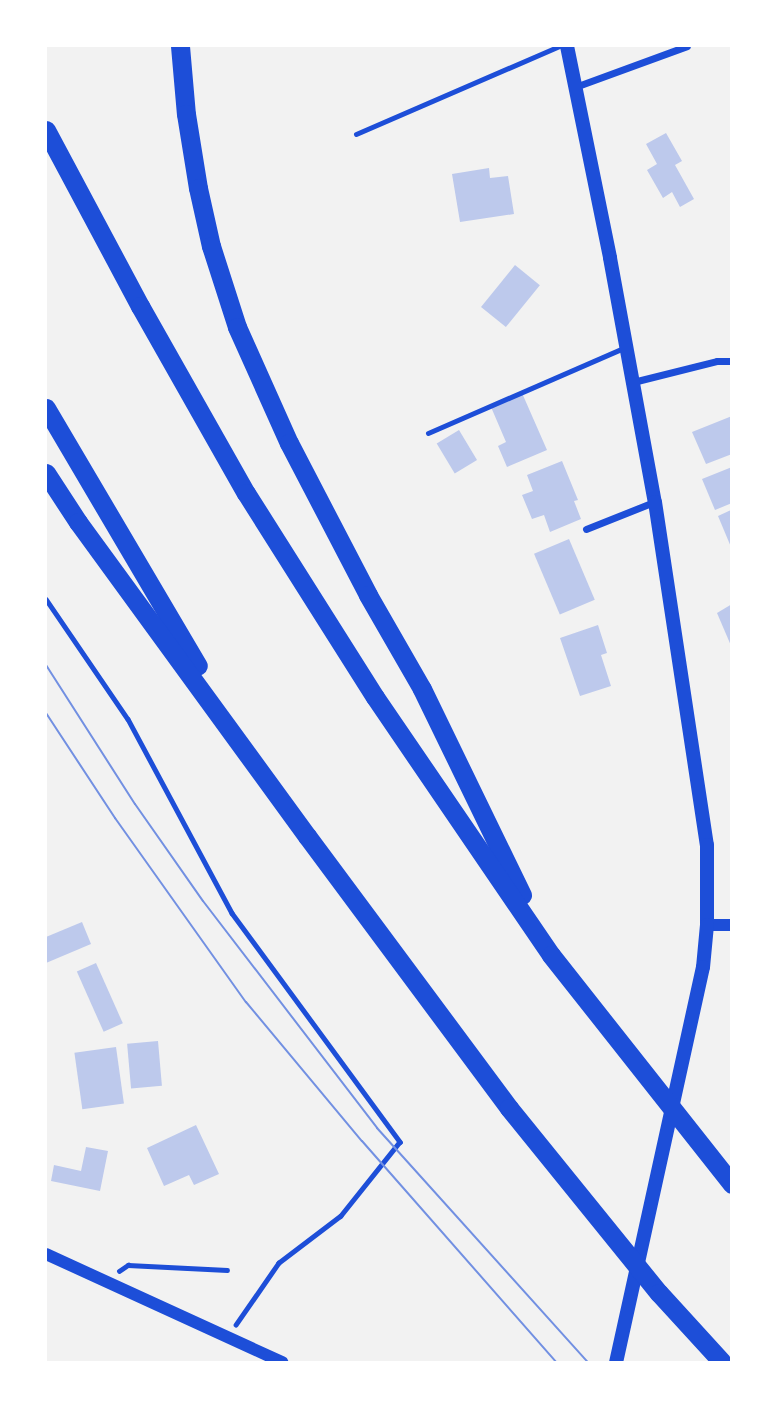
<!DOCTYPE html>
<html>
<head>
<meta charset="utf-8">
<style>
	body { margin:0 }
	#map { position:relative; width:777px; height:1408px; overflow:hidden; background:#f2f2f2; font-family:"Varela Round",sans-serif }
	div>[style] { position:absolute }
	.building>* { inset:0; background:#bdc9ec; transform-origin:0 0 }
	.path>* { height:4.5px; margin:-2.25px; padding:0 2.25px; transform-origin:2.25px; border-radius:2.25px; background:#1d4ed8 }
	.service>* { height:5px; margin:-2.5px; padding:0 2.5px; transform-origin:2.5px; border-radius:2.5px; background:#1d4ed8 }
	.minor>* { height:7px; margin:-3.5px; padding:0 3.5px; transform-origin:3.5px; border-radius:3.5px; background:#1d4ed8 }
	.tertiary>* { height:12px; margin:-6px; padding:0 6px; transform-origin:6px; border-radius:6px; background:#1d4ed8 }
	.secondary>* { height:14px; margin:-7px; padding:0 7px; transform-origin:7px; border-radius:7px; background:#1d4ed8 }
	.motorway>* { height:19px; margin:-9.5px; padding:0 9.5px; transform-origin:9.5px; border-radius:9.5px; background:#1d4ed8 }
	.tram>* { height:2px; margin:-1px; padding:0 1px; transform-origin:1px; border-radius:1px; background:#7290e2 }
	span { translate:-50% -50%; white-space:nowrap; text-align:center; line-height:1.15; -webkit-text-stroke:5px #fff; paint-order:stroke }
	.frame { position:absolute; inset:0; border:47px solid #fff; pointer-events:none }
</style>
</head>
<body>
<div id="map">
	<div class="building">
		<div style="clip-path:polygon(666px 133px,682px 161px,675px 165px,694px 199px,680px 207px,672px 192px,663px 198px,647px 170px,657px 164px,646px 144px)"></div>
		<div style="clip-path:polygon(489px 168px,490px 178px,508px 176px,514px 214px,460px 222px,452px 174px)"></div>
		<div style="left:515px;top:265px;width:32px;height:54px;rotate:39deg"></div>
		<div style="clip-path:polygon(522px 393px,547px 450px,507px 467px,498px 446px,506px 442px,491px 407px)"></div>
		<div style="clip-path:polygon(732px 416px,732px 454px,706px 464px,692px 432px)"></div>
		<div style="left:459px;top:430px;width:35px;height:26px;rotate:59deg"></div>
		<div style="clip-path:polygon(562px 461px,578px 500px,574px 501px,581px 519px,550px 532px,544px 515px,532px 519px,522px 495px,533px 491px,527px 475px)"></div>
		<div style="clip-path:polygon(732px 467px,732px 503px,715px 510px,702px 479px)"></div>
		<div style="clip-path:polygon(731px 510px,731px 547px,718px 516px)"></div>
		<div style="left:569px;top:539px;width:66px;height:38px;rotate:67deg"></div>
		<div style="clip-path:polygon(732px 604px,732px 648px,717px 613px)"></div>
		<div style="clip-path:polygon(598px 625px,607px 653px,601px 655px,611px 686px,580px 696px,560px 638px)"></div>
		<div style="clip-path:polygon(82px 922px,91px 944px,46px 963px,46px 937px)"></div>
		<div style="left:96px;top:963px;width:66px;height:21px;rotate:66deg"></div>
		<div style="left:158px;top:1041px;width:45px;height:31px;rotate:85deg"></div>
		<div style="left:116px;top:1047px;width:57px;height:42px;rotate:82deg"></div>
		<div style="clip-path:polygon(196px 1125px,219px 1174px,194px 1185px,189px 1175px,164px 1186px,147px 1148px)"></div>
		<div style="clip-path:polygon(86px 1147px,108px 1151px,100px 1191px,51px 1181px,54px 1165px,81px 1171px)"></div>
	</div>
	<div class="path">
		<div style="left:46px;top:599px;width:145px;rotate:55.7deg"></div>
		<div style="left:128px;top:719px;width:220px;rotate:61.8deg"></div>
		<div style="left:232px;top:913px;width:284px;rotate:53.7deg"></div>
		<div style="left:400px;top:1142px;width:95px;rotate:128.6deg"></div>
		<div style="left:341px;top:1216px;width:78px;rotate:142.8deg"></div>
		<div style="left:279px;top:1263px;width:75px;rotate:124.7deg"></div>
		<div style="left:119px;top:1271px;width:11px;rotate:-34deg"></div>
		<div style="left:128px;top:1265px;width:99px;rotate:2.9deg"></div>
	</div>
	<div class="service">
		<div style="left:356px;top:134px;width:221px;rotate:-23.4deg"></div>
		<div style="left:428px;top:433px;width:216px;rotate:-23.5deg"></div>
	</div>
	<div class="minor">
		<div style="left:575px;top:87px;width:119px;rotate:-20.1deg"></div>
		<div style="left:633px;top:382px;width:87px;rotate:-14deg"></div>
		<div style="left:717px;top:361px;width:15px"></div>
		<div style="left:586px;top:529px;width:73px;rotate:-21.7deg"></div>
	</div>
	<div class="tertiary">
		<div style="left:707px;top:925px;width:25px"></div>
		<div style="left:46px;top:1254px;width:260px;rotate:24.6deg"></div>
	</div>
	<div class="secondary">
		<div style="left:567px;top:46px;width:216px;rotate:78.5deg"></div>
		<div style="left:610px;top:258px;width:248px;rotate:79.6deg"></div>
		<div style="left:655px;top:502px;width:347px;rotate:81.4deg"></div>
		<div style="left:707px;top:845px;width:80px;rotate:90deg"></div>
		<div style="left:707px;top:925px;width:42px;rotate:95.4deg"></div>
		<div style="left:703px;top:967px;width:404px;rotate:102.4deg"></div>
	</div>
	<div class="motorway">
		<div style="left:180px;top:46px;width:68px;rotate:85deg"></div>
		<div style="left:186px;top:114px;width:75px;rotate:80.8deg"></div>
		<div style="left:198px;top:188px;width:59px;rotate:77.4deg"></div>
		<div style="left:211px;top:246px;width:85px;rotate:72.2deg"></div>
		<div style="left:237px;top:327px;width:127px;rotate:65.9deg"></div>
		<div style="left:289px;top:443px;width:171px;rotate:62.5deg"></div>
		<div style="left:368px;top:595px;width:108px;rotate:60.1deg"></div>
		<div style="left:422px;top:689px;width:229px;rotate:64.1deg"></div>
		<div style="left:46px;top:130px;width:200px;rotate:61.9deg"></div>
		<div style="left:140px;top:306px;width:215px;rotate:60.5deg"></div>
		<div style="left:246px;top:493px;width:241px;rotate:57.7deg"></div>
		<div style="left:375px;top:697px;width:312px;rotate:55.7deg"></div>
		<div style="left:551px;top:955px;width:292px;rotate:51.7deg"></div>
		<div style="left:46px;top:408px;width:299px;rotate:59.5deg"></div>
		<div style="left:46px;top:473px;width:59px;rotate:56.9deg"></div>
		<div style="left:78px;top:522px;width:389px;rotate:53.9deg"></div>
		<div style="left:307px;top:836px;width:339px;rotate:53.4deg"></div>
		<div style="left:509px;top:1108px;width:238px;rotate:51deg"></div>
		<div style="left:659px;top:1293px;width:93px;rotate:47.6deg"></div>
	</div>
	<div class="tram">
		<div style="left:46px;top:665px;width:165px;rotate:57.4deg"></div>
		<div style="left:135px;top:804px;width:118px;rotate:55deg"></div>
		<div style="left:203px;top:901px;width:286px;rotate:52.5deg"></div>
		<div style="left:377px;top:1128px;width:315px;rotate:48deg"></div>
		<div style="left:46px;top:713px;width:126px;rotate:56.7deg"></div>
		<div style="left:115px;top:818px;width:226px;rotate:54.6deg"></div>
		<div style="left:246px;top:1002px;width:181px;rotate:50.2deg"></div>
		<div style="left:362px;top:1141px;width:294px;rotate:48.7deg"></div>
	</div>
	<div class="frame"></div>
</div>
</body>
</html>
